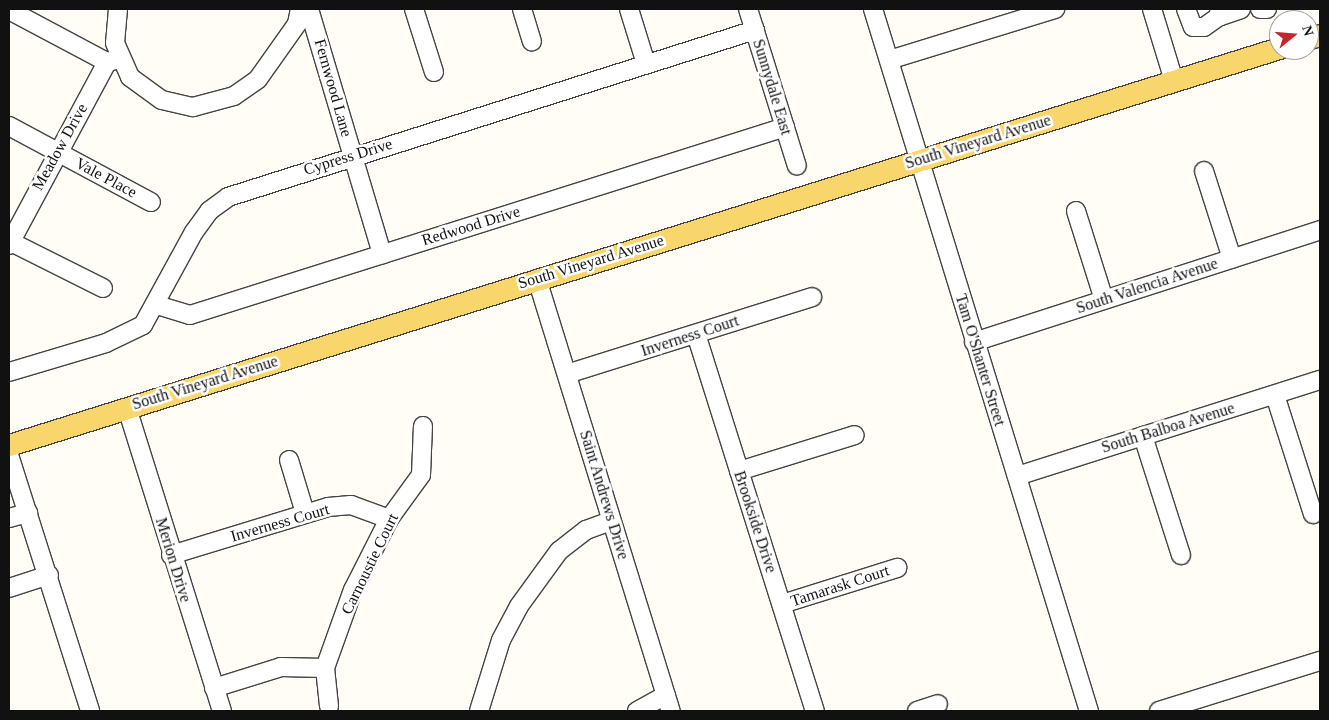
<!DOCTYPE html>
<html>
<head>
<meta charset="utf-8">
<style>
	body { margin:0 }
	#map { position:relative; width:1329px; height:720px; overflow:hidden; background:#fffdf5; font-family:Georgia,serif }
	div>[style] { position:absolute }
	.roads { filter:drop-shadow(1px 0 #444) drop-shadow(-1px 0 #444) drop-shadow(0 1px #444) drop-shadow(0 -1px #444) }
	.minor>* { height:18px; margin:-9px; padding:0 9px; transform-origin:9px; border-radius:9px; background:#fff }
	.major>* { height:21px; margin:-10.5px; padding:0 10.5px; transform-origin:10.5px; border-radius:10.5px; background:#f9d66b }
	span { translate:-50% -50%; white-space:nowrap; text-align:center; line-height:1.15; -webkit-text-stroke:5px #fff; paint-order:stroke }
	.street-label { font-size:16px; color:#111 }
	.frame { position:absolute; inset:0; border:10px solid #111; pointer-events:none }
	.north { position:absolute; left:1269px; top:10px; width:50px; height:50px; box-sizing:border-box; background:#fff; border:1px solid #a0a0a0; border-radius:50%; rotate:73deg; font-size:14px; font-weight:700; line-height:20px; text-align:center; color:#111 }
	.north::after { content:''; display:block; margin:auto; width:18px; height:22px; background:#c4262e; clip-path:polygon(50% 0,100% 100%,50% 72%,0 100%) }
</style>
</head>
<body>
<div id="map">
	<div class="roads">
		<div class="minor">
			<div style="left:118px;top:9px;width:34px;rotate:95deg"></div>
			<div style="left:115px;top:43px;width:37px;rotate:66deg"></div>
			<div style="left:130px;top:77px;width:39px;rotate:36deg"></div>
			<div style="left:162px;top:100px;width:32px;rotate:13deg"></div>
			<div style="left:193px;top:107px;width:42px;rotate:-15deg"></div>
			<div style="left:234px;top:96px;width:29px;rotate:-35deg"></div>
			<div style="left:258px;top:79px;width:67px;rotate:-54.7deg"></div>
			<div style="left:297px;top:24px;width:15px;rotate:-79deg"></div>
			<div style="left:309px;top:9px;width:256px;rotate:73.4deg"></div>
			<div style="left:414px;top:9px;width:66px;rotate:72.4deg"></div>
			<div style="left:522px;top:9px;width:34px;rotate:73deg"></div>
			<div style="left:629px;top:9px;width:58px;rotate:72.8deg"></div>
			<div style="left:748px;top:9px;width:164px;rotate:72.7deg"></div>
			<div style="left:873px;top:9px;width:734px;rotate:72.9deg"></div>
			<div style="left:1152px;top:9px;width:75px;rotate:73deg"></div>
			<div style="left:1186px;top:9px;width:19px;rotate:69deg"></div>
			<div style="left:1193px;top:27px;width:11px"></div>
			<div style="left:1204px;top:27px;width:21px;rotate:-35deg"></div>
			<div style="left:1219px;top:9px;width:7px;rotate:74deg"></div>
			<div style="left:1221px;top:16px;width:21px;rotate:-19deg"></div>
			<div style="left:1260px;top:9px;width:7px"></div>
			<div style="left:9px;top:10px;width:111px;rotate:28deg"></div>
			<div style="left:889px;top:60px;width:174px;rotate:-17.1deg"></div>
			<div style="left:9px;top:126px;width:161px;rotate:28.2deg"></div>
			<div style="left:1204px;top:171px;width:92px;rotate:72.3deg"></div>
			<div style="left:1076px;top:211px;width:93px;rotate:72.5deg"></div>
			<div style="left:9px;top:241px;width:105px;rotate:26.6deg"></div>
			<div style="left:9px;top:245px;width:208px;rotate:-61.8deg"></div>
			<div style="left:107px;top:62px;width:13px;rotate:-13deg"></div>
			<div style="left:537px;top:279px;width:452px;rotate:72.8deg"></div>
			<div style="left:157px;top:305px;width:34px;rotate:17deg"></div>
			<div style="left:190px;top:315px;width:624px;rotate:-17.53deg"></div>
			<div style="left:696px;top:334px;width:395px;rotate:72.5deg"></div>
			<div style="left:974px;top:342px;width:364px;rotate:-17.9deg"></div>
			<div style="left:9px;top:372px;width:101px;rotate:-16.6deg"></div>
			<div style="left:106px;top:343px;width:41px;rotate:-25.9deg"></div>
			<div style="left:143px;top:325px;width:106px;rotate:-61.3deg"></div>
			<div style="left:194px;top:232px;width:26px;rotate:-54deg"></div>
			<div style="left:209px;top:211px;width:24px;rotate:-36deg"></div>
			<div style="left:228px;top:197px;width:553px;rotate:-17.58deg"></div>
			<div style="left:567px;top:374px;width:257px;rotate:-17.4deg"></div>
			<div style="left:1275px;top:395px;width:125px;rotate:72.3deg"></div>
			<div style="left:127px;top:408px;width:318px;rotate:72.6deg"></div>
			<div style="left:1143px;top:436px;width:125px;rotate:72.3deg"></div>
			<div style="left:9px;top:455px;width:269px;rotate:72.4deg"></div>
			<div style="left:289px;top:460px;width:55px;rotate:73.2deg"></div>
			<div style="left:739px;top:471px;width:121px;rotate:-17.2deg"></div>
			<div style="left:1017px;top:476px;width:318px;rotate:-17.6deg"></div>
			<div style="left:9px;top:518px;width:20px;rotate:-15deg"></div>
			<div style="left:171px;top:555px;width:164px;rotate:-17deg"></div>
			<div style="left:328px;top:507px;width:23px;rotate:-5deg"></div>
			<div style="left:351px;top:505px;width:40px;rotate:20.2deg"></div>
			<div style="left:9px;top:588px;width:42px;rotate:-18deg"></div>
			<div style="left:782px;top:604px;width:121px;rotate:-17.4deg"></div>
			<div style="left:214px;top:688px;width:70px;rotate:-17.4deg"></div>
			<div style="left:281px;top:667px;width:44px;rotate:1.3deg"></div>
			<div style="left:329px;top:706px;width:38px;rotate:-96deg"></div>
			<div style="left:325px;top:668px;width:83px;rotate:-70.3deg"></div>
			<div style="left:353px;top:590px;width:80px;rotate:-63.1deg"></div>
			<div style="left:389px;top:519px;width:54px;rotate:-54deg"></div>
			<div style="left:421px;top:475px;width:49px;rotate:-87.7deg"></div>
			<div style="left:479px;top:711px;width:74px;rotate:-72.8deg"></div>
			<div style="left:501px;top:640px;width:38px;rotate:-62deg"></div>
			<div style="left:519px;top:606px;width:68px;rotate:-54deg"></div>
			<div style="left:559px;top:551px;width:34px;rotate:-38deg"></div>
			<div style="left:586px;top:530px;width:27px;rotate:-20deg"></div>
			<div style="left:637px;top:711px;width:33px;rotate:-29deg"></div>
			<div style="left:917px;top:711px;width:22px;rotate:-18deg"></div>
			<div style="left:1159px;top:711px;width:169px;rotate:-17.3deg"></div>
		</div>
		<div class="major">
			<div style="left:1309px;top:38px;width:11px;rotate:-15deg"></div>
			<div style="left:9px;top:445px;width:1331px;rotate:-17.36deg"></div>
		</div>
	</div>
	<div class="street-label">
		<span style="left:772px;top:87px;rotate:73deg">Sunnydale East</span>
		<span style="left:333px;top:88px;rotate:74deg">Fernwood Lane</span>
		<span style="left:978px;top:142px;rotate:-17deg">South Vineyard Avenue</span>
		<span style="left:60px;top:147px;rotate:-61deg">Meadow Drive</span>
		<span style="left:348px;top:157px;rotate:-17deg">Cypress Drive</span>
		<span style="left:106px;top:178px;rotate:28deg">Vale Place</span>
		<span style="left:471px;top:226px;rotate:-17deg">Redwood Drive</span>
		<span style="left:591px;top:262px;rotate:-17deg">South Vineyard Avenue</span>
		<span style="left:1147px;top:286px;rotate:-18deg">South Valencia Avenue</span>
		<span style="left:690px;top:336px;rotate:-18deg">Inverness Court</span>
		<span style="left:980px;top:360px;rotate:73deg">Tam O'Shanter Street</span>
		<span style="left:205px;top:383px;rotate:-17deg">South Vineyard Avenue</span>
		<span style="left:1168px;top:428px;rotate:-17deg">South Balboa Avenue</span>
		<span style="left:604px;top:495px;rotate:73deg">Saint Andrews Drive</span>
		<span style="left:755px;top:522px;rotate:72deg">Brookside Drive</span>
		<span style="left:280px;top:523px;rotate:-16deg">Inverness Court</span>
		<span style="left:173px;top:560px;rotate:73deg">Merion Drive</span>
		<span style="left:370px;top:564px;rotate:-64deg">Carnoustie Court</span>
		<span style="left:840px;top:586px;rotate:-18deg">Tamarask Court</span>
	</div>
	<div class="frame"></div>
	<div class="north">N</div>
</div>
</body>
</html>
